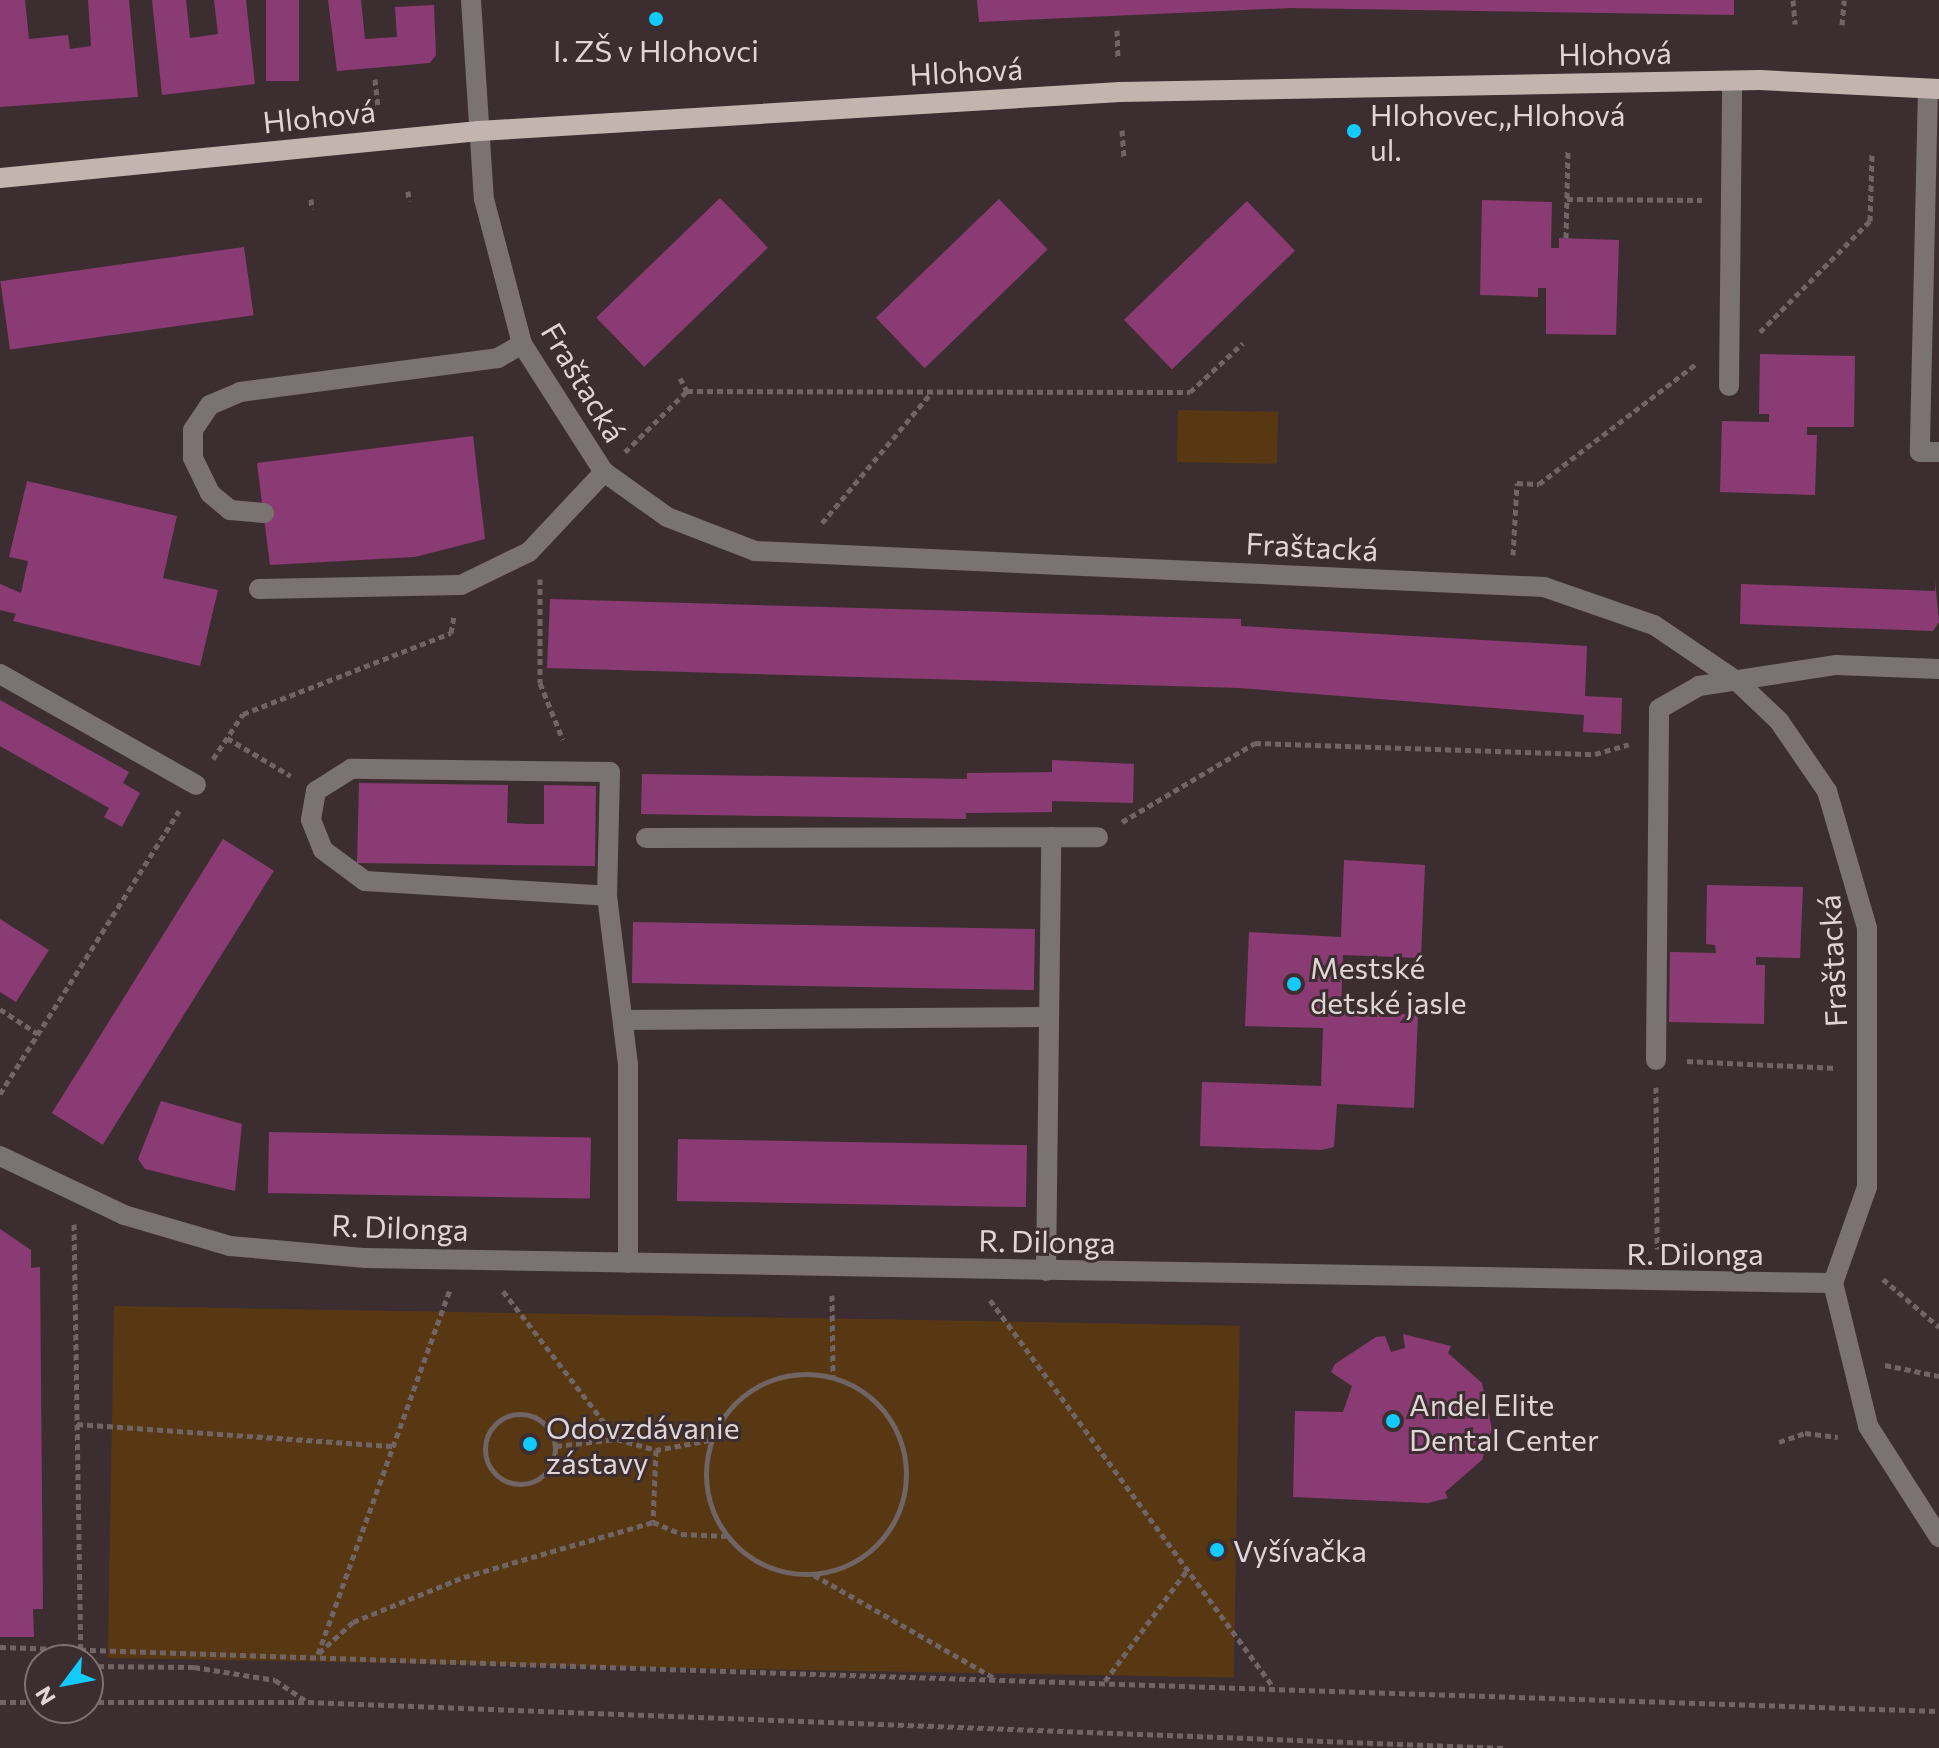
<!DOCTYPE html>
<html>
<head>
<meta charset="utf-8">
<style>
	body { margin:0 }
	#map { position:relative; width:1939px; height:1748px; overflow:hidden; background:#3c2e30; font-family:Commissioner,sans-serif }
	div>[style] { position:absolute }
	.green>* { inset:0; background:#583813; transform-origin:0 0 }
	.building>* { inset:0; background:#8a3b73; transform-origin:0 0 }
	.path>* { height:5px; margin-top:-2.5px; transform-origin:0; background:repeating-linear-gradient(90deg,#706465 0 6px,transparent 0 10px) }
	.path>.ring { margin:-2.5px; padding:0; box-sizing:content-box; background:none; border:5px solid #706465; border-radius:50% }
	.minor>* { height:20px; margin:-10px; padding:0 10px; transform-origin:10px; border-radius:10px; background:#7a7371 }
	.major>* { height:20px; margin:-10px; padding:0 10px; transform-origin:10px; border-radius:10px; background:#c3b4af }
	.dots>* { width:22px; height:22px; translate:-50% -50%; box-sizing:border-box; border:4px solid #3c2e30; border-radius:50% }
	span { translate:-50% -50%; white-space:nowrap; text-align:center; line-height:1.15; -webkit-text-stroke:6px #3c2e30; paint-order:stroke }
	.poi-label { font-size:30px; color:#dfd5d6 }
	.left { translate:0 -50%; text-align:left }
	.street-label { font-size:30px; color:#dfd5d6 }
	.north { position:absolute; left:24px; top:1644px; width:80px; height:80px; box-sizing:border-box; background:#3c2e30; border:2px solid #7d7172; border-radius:50%; rotate:238deg; font-size:22px; font-weight:700; line-height:32px; text-align:center; color:#dfd5d6 }
	.north::after { content:''; display:block; margin:auto; width:28px; height:36px; background:#12cafb; clip-path:polygon(50% 0,100% 100%,50% 72%,0 100%) }
</style>
</head>
<body>
<div id="map">
	<div class="green">
		<div style="left:1178px;top:410px;width:100px;height:52px;rotate:1deg"></div>
		<div style="left:114px;top:1306px;width:1126px;height:352px;rotate:1deg"></div>
	</div>
	<div class="building">
		<div style="clip-path:polygon(0 0,25px 0,29px 39px,68px 35px,70px 49px,91px 46px,88px 0,129px 0,138px 97px,0 107px)"></div>
		<div style="clip-path:polygon(152px 0,186px 0,190px 38px,218px 34px,214px 0,246px 0,255px 84px,162px 95px)"></div>
		<div style="left:266px;top:0;width:33px;height:81px"></div>
		<div style="clip-path:polygon(328px 0,361px 0,365px 39px,397px 37px,395px 7px,434px 5px,436px 55px,430px 63px,337px 71px)"></div>
		<div style="clip-path:polygon(977px 0,1734px 0,1734px 15px,1291px 8px,979px 22px)"></div>
		<div style="left:720px;top:198px;width:69px;height:172px;rotate:46deg"></div>
		<div style="left:999px;top:199px;width:70px;height:171px;rotate:46deg"></div>
		<div style="clip-path:polygon(1482px 200px,1552px 202px,1551px 248px,1559px 248px,1559px 238px,1619px 240px,1616px 335px,1546px 334px,1546px 288px,1538px 288px,1538px 297px,1480px 295px)"></div>
		<div style="left:1247px;top:201px;width:69px;height:171px;rotate:46deg"></div>
		<div style="left:244px;top:247px;width:69px;height:246px;rotate:82deg"></div>
		<div style="clip-path:polygon(1760px 354px,1855px 356px,1854px 427px,1807px 427px,1807px 435px,1817px 435px,1815px 495px,1720px 492px,1722px 421px,1769px 422px,1769px 414px,1759px 414px)"></div>
		<div style="clip-path:polygon(473px 436px,485px 539px,415px 557px,270px 565px,257px 463px)"></div>
		<div style="clip-path:polygon(27px 481px,177px 516px,163px 578px,218px 590px,200px 666px,13px 621px,16px 614px,0 610px,0 584px,21px 593px,28px 561px,9px 557px)"></div>
		<div style="clip-path:polygon(1935px 581px,1939px 622px,1933px 631px,1740px 624px,1741px 584px,1935px 591px)"></div>
		<div style="clip-path:polygon(550px 599px,1241px 619px,1241px 626px,1587px 646px,1585px 696px,1622px 698px,1621px 734px,1583px 732px,1584px 715px,1239px 688px,547px 668px)"></div>
		<div style="clip-path:polygon(0 700px,129px 772px,123px 783px,140px 793px,122px 827px,104px 817px,109px 808px,0 746px)"></div>
		<div style="clip-path:polygon(1052px 760px,1134px 764px,1133px 803px,1052px 801px,1052px 812px,966px 813px,966px 819px,641px 814px,642px 774px,967px 779px,967px 773px,1052px 772px)"></div>
		<div style="clip-path:polygon(359px 783px,508px 785px,507px 823px,527px 824px,544px 824px,544px 785px,596px 786px,595px 866px,357px 863px)"></div>
		<div style="left:223px;top:839px;width:60px;height:323px;rotate:32deg"></div>
		<div style="clip-path:polygon(1344px 860px,1425px 865px,1421px 958px,1343px 955px,1341px 1010px,1418px 1015px,1414px 1108px,1337px 1104px,1334px 1147px,1321px 1150px,1200px 1146px,1202px 1082px,1321px 1086px,1323px 1028px,1245px 1026px,1249px 932px,1341px 937px)"></div>
		<div style="clip-path:polygon(1707px 885px,1803px 887px,1800px 958px,1756px 957px,1756px 965px,1765px 965px,1764px 1024px,1669px 1022px,1670px 952px,1716px 953px,1715px 945px,1706px 944px)"></div>
		<div style="clip-path:polygon(0 919px,49px 950px,16px 1002px,0 992px)"></div>
		<div style="left:633px;top:922px;width:402px;height:61px;rotate:1deg"></div>
		<div style="clip-path:polygon(161px 1101px,242px 1124px,235px 1191px,145px 1169px,138px 1159px)"></div>
		<div style="left:269px;top:1132px;width:322px;height:61px;rotate:1deg"></div>
		<div style="left:678px;top:1139px;width:349px;height:62px;rotate:1deg"></div>
		<div style="clip-path:polygon(0 1229px,31px 1250px,31px 1268px,40px 1267px,43px 1609px,33px 1609px,34px 1637px,0 1637px)"></div>
		<div style="clip-path:polygon(1403px 1334px,1451px 1346px,1448px 1353px,1482px 1383px,1492px 1429px,1482px 1460px,1445px 1492px,1448px 1498px,1428px 1503px,1293px 1497px,1295px 1411px,1343px 1412px,1352px 1386px,1331px 1372px,1335px 1364px,1376px 1337px,1385px 1336px,1391px 1352px,1405px 1348px)"></div>
	</div>
	<div class="path">
		<div style="left:1793px;top:0;width:24px;rotate:85deg"></div>
		<div style="left:1842px;top:25px;width:25px;rotate:-85deg"></div>
		<div style="left:1117px;top:30px;width:28px;rotate:88deg"></div>
		<div style="left:375px;top:79px;width:29px;rotate:84deg"></div>
		<div style="left:1122px;top:130px;width:27px;rotate:86deg"></div>
		<div style="left:408px;top:191px;width:10px;rotate:84deg"></div>
		<div style="left:311px;top:199px;width:10px;rotate:84deg"></div>
		<div style="left:1567px;top:199px;width:135px;rotate:0.4deg"></div>
		<div style="left:1566px;top:238px;width:88px;rotate:-88.7deg"></div>
		<div style="left:1760px;top:332px;width:156px;rotate:-45.3deg"></div>
		<div style="left:1870px;top:221px;width:69px;rotate:-88.3deg"></div>
		<div style="left:680px;top:378px;width:15px;rotate:62deg"></div>
		<div style="left:687px;top:391px;width:503px;rotate:0.11deg"></div>
		<div style="left:1190px;top:392px;width:72px;rotate:-42.8deg"></div>
		<div style="left:625px;top:452px;width:87px;rotate:-44.5deg"></div>
		<div style="left:822px;top:523px;width:171px;rotate:-50deg"></div>
		<div style="left:1513px;top:555px;width:72px;rotate:-86.8deg"></div>
		<div style="left:1517px;top:483px;width:22px;rotate:3deg"></div>
		<div style="left:1539px;top:484px;width:199px;rotate:-37.4deg"></div>
		<div style="left:540px;top:579px;width:104px;rotate:90deg"></div>
		<div style="left:540px;top:683px;width:61px;rotate:68deg"></div>
		<div style="left:227px;top:738px;width:74px;rotate:30.7deg"></div>
		<div style="left:213px;top:759px;width:54px;rotate:-56.3deg"></div>
		<div style="left:243px;top:714px;width:223px;rotate:-21.3deg"></div>
		<div style="left:451px;top:633px;width:17px;rotate:-80deg"></div>
		<div style="left:1122px;top:822px;width:155px;rotate:-30.7deg"></div>
		<div style="left:1255px;top:743px;width:340px;rotate:1.9deg"></div>
		<div style="left:1595px;top:754px;width:35px;rotate:-16deg"></div>
		<div style="left:0;top:1009px;width:45px;rotate:33.3deg"></div>
		<div style="left:1687px;top:1061px;width:150px;rotate:2.7deg"></div>
		<div style="left:1656px;top:1087px;width:162px;rotate:89.6deg"></div>
		<div style="left:0;top:1094px;width:335px;rotate:-57.7deg"></div>
		<div style="left:74px;top:1224px;width:436px;rotate:89.1deg"></div>
		<div style="left:1883px;top:1279px;width:74px;rotate:40.6deg"></div>
		<div style="left:503px;top:1291px;width:187px;rotate:52.4deg"></div>
		<div style="left:832px;top:1295px;width:83px;rotate:89.3deg"></div>
		<div style="left:990px;top:1300px;width:478px;rotate:53.8deg"></div>
		<div style="left:1885px;top:1365px;width:55px;rotate:11.5deg"></div>
		<div class="ring" style="left:706px;top:1374px;width:195px;height:195px"></div>
		<div class="ring" style="left:485px;top:1414px;width:65px;height:65px"></div>
		<div style="left:77px;top:1424px;width:318px;rotate:4deg"></div>
		<div style="left:710px;top:1440px;width:55px;rotate:169.5deg"></div>
		<div style="left:656px;top:1450px;width:72px;rotate:92.4deg"></div>
		<div style="left:653px;top:1522px;width:30px;rotate:23deg"></div>
		<div style="left:681px;top:1534px;width:45px;rotate:2.5deg"></div>
		<div style="left:1779px;top:1442px;width:28px;rotate:-19deg"></div>
		<div style="left:1805px;top:1433px;width:33px;rotate:7deg"></div>
		<div style="left:556px;top:1446px;width:61px;rotate:-6.5deg"></div>
		<div style="left:617px;top:1439px;width:41px;rotate:15.8deg"></div>
		<div style="left:814px;top:1575px;width:206px;rotate:29.7deg"></div>
		<div style="left:0;top:1647px;width:1940px;rotate:1.89deg"></div>
		<div style="left:319px;top:1653px;width:46px;rotate:-42.4deg"></div>
		<div style="left:353px;top:1622px;width:120px;rotate:-22.1deg"></div>
		<div style="left:464px;top:1577px;width:197px;rotate:-16.2deg"></div>
		<div style="left:318px;top:1654px;width:387px;rotate:-70.1deg"></div>
		<div style="left:88px;top:1666px;width:106px;rotate:0.5deg"></div>
		<div style="left:194px;top:1667px;width:82px;rotate:9.1deg"></div>
		<div style="left:275px;top:1680px;width:40px;rotate:34deg"></div>
		<div style="left:1105px;top:1681px;width:138px;rotate:-53.5deg"></div>
		<div style="left:0;top:1702px;width:40px"></div>
		<div style="left:88px;top:1702px;width:220px"></div>
		<div style="left:308px;top:1702px;width:1196px;rotate:2.2deg"></div>
	</div>
	<div class="minor">
		<div style="left:471px;top:0;width:199px;rotate:86.3deg"></div>
		<div style="left:484px;top:199px;width:150px;rotate:75.3deg"></div>
		<div style="left:522px;top:344px;width:152px;rotate:57.4deg"></div>
		<div style="left:604px;top:472px;width:77px;rotate:35.5deg"></div>
		<div style="left:667px;top:517px;width:94px;rotate:21.1deg"></div>
		<div style="left:755px;top:551px;width:790px;rotate:2.61deg"></div>
		<div style="left:1544px;top:587px;width:116px;rotate:19.1deg"></div>
		<div style="left:1654px;top:625px;width:102px;rotate:34.2deg"></div>
		<div style="left:1738px;top:682px;width:57px;rotate:43.6deg"></div>
		<div style="left:1779px;top:721px;width:85px;rotate:55.6deg"></div>
		<div style="left:1827px;top:791px;width:143px;rotate:73.7deg"></div>
		<div style="left:1867px;top:928px;width:259px;rotate:90deg"></div>
		<div style="left:1867px;top:1187px;width:102px;rotate:109.5deg"></div>
		<div style="left:1928px;top:89px;width:363px;rotate:91.3deg"></div>
		<div style="left:1920px;top:452px;width:19px"></div>
		<div style="left:1729px;top:386px;width:305px;rotate:-89.4deg"></div>
		<div style="left:264px;top:513px;width:34px;rotate:-175deg"></div>
		<div style="left:230px;top:510px;width:26px;rotate:-140deg"></div>
		<div style="left:210px;top:493px;width:39px;rotate:-116deg"></div>
		<div style="left:193px;top:458px;width:28px;rotate:-90deg"></div>
		<div style="left:193px;top:430px;width:30px;rotate:-56deg"></div>
		<div style="left:210px;top:405px;width:33px;rotate:-23deg"></div>
		<div style="left:240px;top:392px;width:260px;rotate:-7.5deg"></div>
		<div style="left:498px;top:358px;width:28px;rotate:-30deg"></div>
		<div style="left:259px;top:589px;width:202px;rotate:-1.1deg"></div>
		<div style="left:461px;top:585px;width:76px;rotate:-25.9deg"></div>
		<div style="left:529px;top:552px;width:110px;rotate:-46.8deg"></div>
		<div style="left:0;top:674px;width:225px;rotate:29.5deg"></div>
		<div style="left:646px;top:838px;width:452px;rotate:-0.1deg"></div>
		<div style="left:607px;top:896px;width:124px;rotate:-88.6deg"></div>
		<div style="left:610px;top:772px;width:259px;rotate:-179.3deg"></div>
		<div style="left:351px;top:769px;width:41px;rotate:147.8deg"></div>
		<div style="left:316px;top:791px;width:29px;rotate:100deg"></div>
		<div style="left:311px;top:820px;width:32px;rotate:68deg"></div>
		<div style="left:323px;top:850px;width:52px;rotate:36.4deg"></div>
		<div style="left:365px;top:881px;width:242px;rotate:3.5deg"></div>
		<div style="left:607px;top:896px;width:169px;rotate:82.9deg"></div>
		<div style="left:628px;top:1064px;width:199px;rotate:90deg"></div>
		<div style="left:623px;top:1020px;width:426px;rotate:-0.4deg"></div>
		<div style="left:1656px;top:1060px;width:351px;rotate:-89.5deg"></div>
		<div style="left:1659px;top:709px;width:46px;rotate:-29.9deg"></div>
		<div style="left:1699px;top:686px;width:139px;rotate:-8.7deg"></div>
		<div style="left:1836px;top:665px;width:103px;rotate:2.2deg"></div>
		<div style="left:0;top:1156px;width:137px;rotate:25.4deg"></div>
		<div style="left:124px;top:1215px;width:110px;rotate:16.3deg"></div>
		<div style="left:230px;top:1246px;width:136px;rotate:5.1deg"></div>
		<div style="left:365px;top:1258px;width:1468px;rotate:0.98deg"></div>
		<div style="left:1833px;top:1283px;width:147px;rotate:76.2deg"></div>
		<div style="left:1868px;top:1426px;width:132px;rotate:57.4deg"></div>
		<div style="left:1046px;top:1271px;width:434px;rotate:-89.3deg"></div>
	</div>
	<div class="major">
		<div style="left:0;top:178px;width:481px;rotate:-5.6deg"></div>
		<div style="left:479px;top:131px;width:642px;rotate:-3.48deg"></div>
		<div style="left:1120px;top:92px;width:640px;rotate:-1.07deg"></div>
		<div style="left:1760px;top:80px;width:179px;rotate:2.9deg"></div>
	</div>
	<div class="dots">
		<div style="left:656px;top:19px;background:#12cafb"></div>
		<div style="left:1354px;top:131px;background:#12cafb"></div>
		<div style="left:1294px;top:984px;background:#12cafb"></div>
		<div style="left:1393px;top:1421px;background:#12cafb"></div>
		<div style="left:530px;top:1444px;background:#12cafb"></div>
		<div style="left:1217px;top:1550px;background:#12cafb"></div>
	</div>
	<div class="poi-label">
		<span style="left:656px;top:50px">I. ZŠ v Hlohovci</span>
		<span class="left" style="left:1370px;top:131px">Hlohovec,,Hlohová<br>ul.</span>
		<span class="left" style="left:1310px;top:984px">Mestské<br>detské jasle</span>
		<span class="left" style="left:1409px;top:1421px">Andel Elite<br>Dental Center</span>
		<span class="left" style="left:546px;top:1444px">Odovzdávanie<br>zástavy</span>
		<span class="left" style="left:1233px;top:1550px">Vyšívačka</span>
	</div>
	<div class="street-label">
		<span style="left:1615px;top:53px;rotate:-1deg">Hlohová</span>
		<span style="left:966px;top:71px;rotate:-3deg">Hlohová</span>
		<span style="left:319px;top:116px;rotate:-6deg">Hlohová</span>
		<span style="left:584px;top:382px;rotate:59deg">Fraštacká</span>
		<span style="left:1312px;top:546px;rotate:3deg">Fraštacká</span>
		<span style="left:1832px;top:961px;rotate:-93deg">Fraštacká</span>
		<span style="left:400px;top:1227px;rotate:2deg">R. Dilonga</span>
		<span style="left:1047px;top:1241px;rotate:1deg">R. Dilonga</span>
		<span style="left:1695px;top:1253px">R. Dilonga</span>
	</div>
	<div class="north">N</div>
</div>
</body>
</html>
